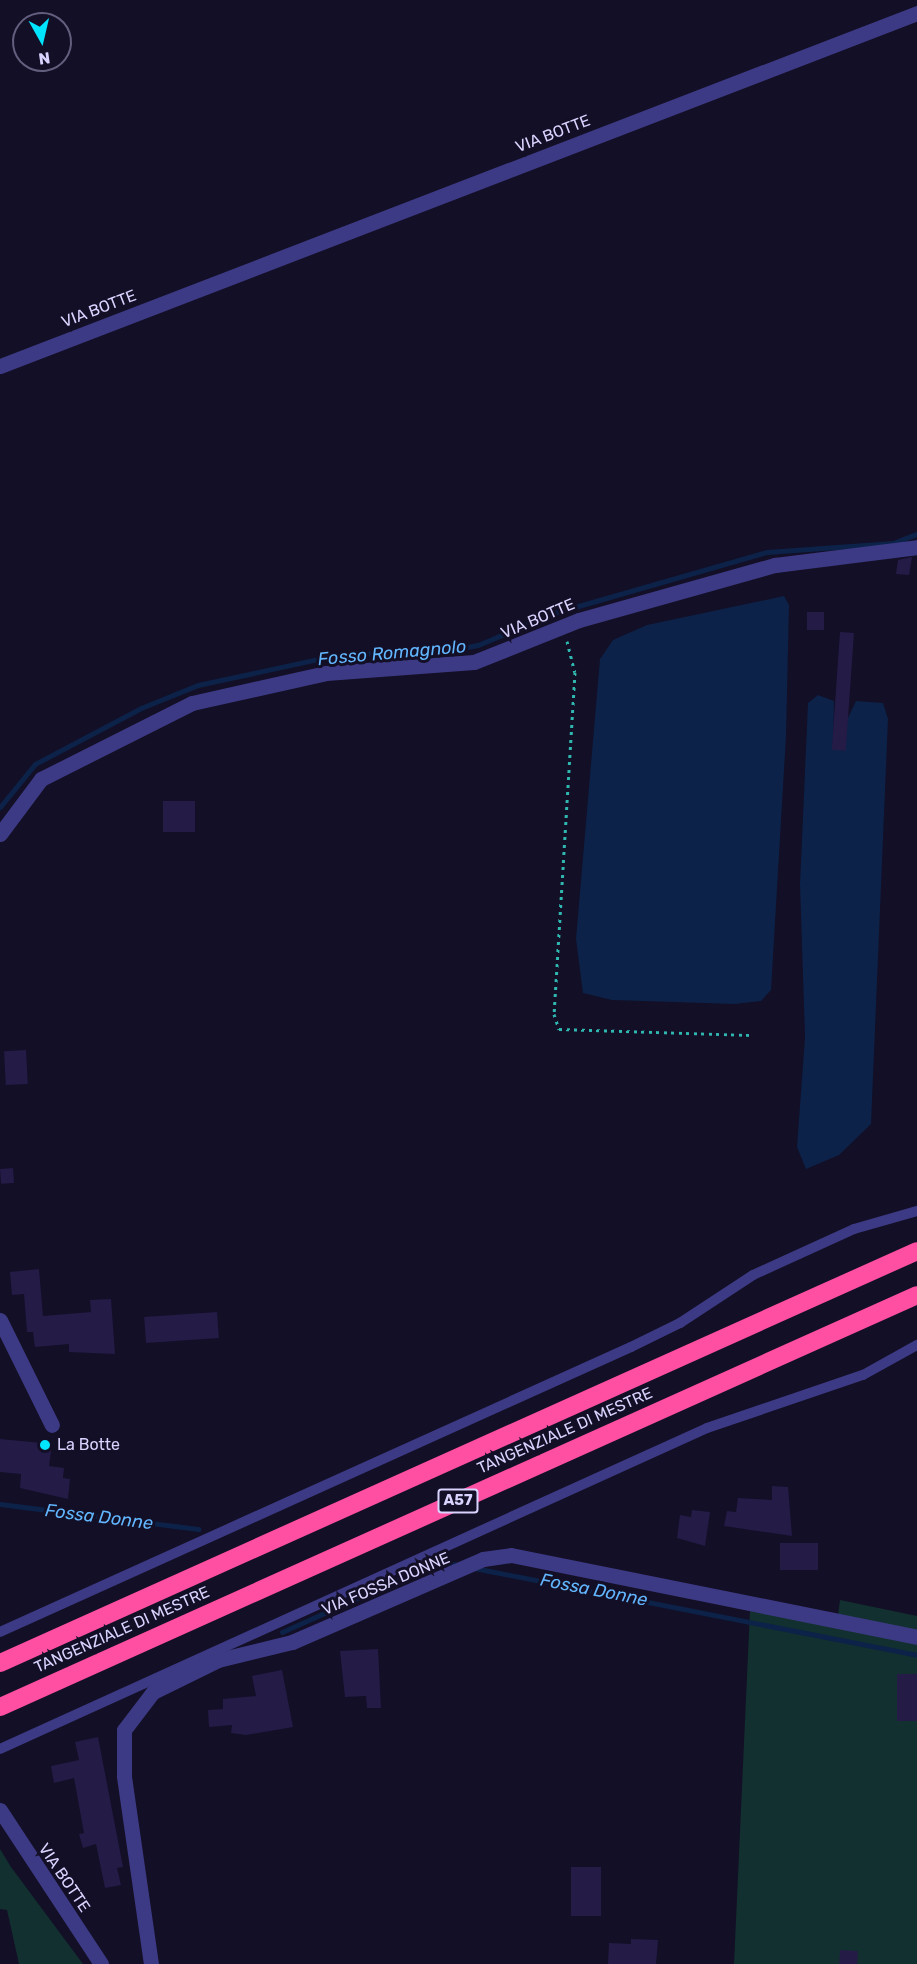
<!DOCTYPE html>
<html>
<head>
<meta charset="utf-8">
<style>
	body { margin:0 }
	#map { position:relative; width:917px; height:1964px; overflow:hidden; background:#130f26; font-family:Rubik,sans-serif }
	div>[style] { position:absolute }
	.green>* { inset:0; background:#12302f }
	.water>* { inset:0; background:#0c2248 }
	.stream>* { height:5px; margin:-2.5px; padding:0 2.5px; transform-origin:2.5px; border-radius:2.5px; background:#0c2248 }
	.building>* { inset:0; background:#241b47; transform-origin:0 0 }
	.path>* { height:3px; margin-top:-1.5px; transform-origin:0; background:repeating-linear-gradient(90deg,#2fb8b0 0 3px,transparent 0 7.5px) }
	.service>* { height:10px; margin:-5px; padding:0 5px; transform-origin:5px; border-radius:5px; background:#3d3a85 }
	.minor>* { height:15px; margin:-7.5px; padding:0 7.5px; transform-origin:7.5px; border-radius:7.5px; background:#3d3a85 }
	.tertiary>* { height:15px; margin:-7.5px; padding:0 7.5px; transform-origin:7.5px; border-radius:7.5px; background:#3d3a85 }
	.motorway>* { height:18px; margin:-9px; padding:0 9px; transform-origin:9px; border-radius:9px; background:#ff4fa3 }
	.dots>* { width:16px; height:16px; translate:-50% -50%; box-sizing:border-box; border:3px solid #130f26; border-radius:50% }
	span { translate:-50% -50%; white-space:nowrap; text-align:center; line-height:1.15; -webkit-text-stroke:6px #130f26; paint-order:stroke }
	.shield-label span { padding:2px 4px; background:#130f26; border:2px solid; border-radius:4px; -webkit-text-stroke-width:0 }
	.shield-label { font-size:15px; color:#d9d4ff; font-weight:700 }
	.street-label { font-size:16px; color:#d9d4ff }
	.poi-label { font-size:16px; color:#d9d4ff }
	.left { translate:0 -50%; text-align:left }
	.water-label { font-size:18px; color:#62b6ff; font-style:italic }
	.north { position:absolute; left:12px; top:12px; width:60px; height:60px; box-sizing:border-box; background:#130f26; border:2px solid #625e7d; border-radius:50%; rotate:172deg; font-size:16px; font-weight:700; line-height:24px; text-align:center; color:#d9d4ff }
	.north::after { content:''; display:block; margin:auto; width:21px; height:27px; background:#00e5ff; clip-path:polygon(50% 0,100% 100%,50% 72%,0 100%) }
</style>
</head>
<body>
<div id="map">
	<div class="green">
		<div style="clip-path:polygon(840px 1600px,917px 1616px,917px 1964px,734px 1964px,750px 1610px,837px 1623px)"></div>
		<div style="clip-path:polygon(0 1849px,11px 1867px,83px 1964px,19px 1964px,7px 1910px,0 1909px)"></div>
	</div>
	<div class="water">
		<div style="clip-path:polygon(784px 596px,789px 605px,786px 736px,771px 990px,761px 1001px,735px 1004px,612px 1000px,583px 993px,576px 939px,600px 659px,613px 640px,647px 625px)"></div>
		<div style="clip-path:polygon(818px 695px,834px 701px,833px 749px,856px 701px,883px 703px,888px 719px,871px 1124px,839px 1155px,806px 1169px,797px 1147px,805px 1037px,800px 884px,808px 703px)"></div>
	</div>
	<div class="stream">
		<div style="left:0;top:807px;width:55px;rotate:-50.9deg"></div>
		<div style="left:35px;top:764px;width:120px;rotate:-27.8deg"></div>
		<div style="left:141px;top:708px;width:61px;rotate:-22deg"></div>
		<div style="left:198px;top:685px;width:146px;rotate:-12.2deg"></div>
		<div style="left:341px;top:654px;width:103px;rotate:-1.1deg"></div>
		<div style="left:444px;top:652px;width:35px;rotate:-12deg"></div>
		<div style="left:478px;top:645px;width:82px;rotate:-22.8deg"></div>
		<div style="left:554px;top:613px;width:222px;rotate:-16deg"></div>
		<div style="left:767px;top:552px;width:126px;rotate:-4.1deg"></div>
		<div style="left:893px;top:543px;width:26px;rotate:-21deg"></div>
		<div style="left:0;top:1504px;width:200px;rotate:7.2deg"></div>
		<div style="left:474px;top:1568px;width:451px;rotate:11.1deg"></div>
		<div style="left:282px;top:1632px;width:171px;rotate:-24.2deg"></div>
		<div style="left:438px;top:1562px;width:21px;rotate:8deg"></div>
	</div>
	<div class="building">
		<div style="clip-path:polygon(912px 557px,909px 575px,896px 574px,898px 560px)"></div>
		<div style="left:807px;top:612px;width:17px;height:18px"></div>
		<div style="left:840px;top:632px;width:14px;height:118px;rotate:4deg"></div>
		<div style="left:163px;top:801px;width:32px;height:31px"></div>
		<div style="left:26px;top:1050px;width:34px;height:22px;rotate:87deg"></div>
		<div style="left:13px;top:1168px;width:15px;height:13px;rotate:86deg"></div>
		<div style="clip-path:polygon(39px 1269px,43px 1316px,91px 1312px,90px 1300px,111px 1299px,115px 1354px,69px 1352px,69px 1344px,35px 1347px,33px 1332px,27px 1332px,24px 1294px,12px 1295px,10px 1272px)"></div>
		<div style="left:217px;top:1312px;width:26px;height:73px;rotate:86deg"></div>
		<div style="clip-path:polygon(0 1439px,52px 1444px,49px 1466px,64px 1468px,63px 1478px,70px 1479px,68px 1499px,20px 1488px,21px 1474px,0 1472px)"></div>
		<div style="clip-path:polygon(772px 1486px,788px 1487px,792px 1536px,724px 1526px,727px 1511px,736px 1512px,738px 1498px,772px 1500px)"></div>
		<div style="clip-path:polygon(692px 1510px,710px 1512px,705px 1546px,677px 1538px,680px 1515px,691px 1517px)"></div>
		<div style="left:780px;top:1543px;width:38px;height:27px"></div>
		<div style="clip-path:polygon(378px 1649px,381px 1708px,367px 1708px,366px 1696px,345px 1697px,340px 1651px)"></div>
		<div style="clip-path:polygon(282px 1670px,293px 1727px,246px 1735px,231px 1733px,232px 1725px,209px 1727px,208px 1710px,223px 1709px,223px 1699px,256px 1696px,252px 1676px)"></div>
		<div style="left:897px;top:1674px;width:20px;height:47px"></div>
		<div style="clip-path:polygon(98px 1737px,123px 1867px,117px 1868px,121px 1885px,105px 1888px,96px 1844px,83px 1848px,79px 1834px,84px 1833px,74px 1778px,54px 1783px,51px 1766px,79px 1760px,75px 1742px)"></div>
		<div style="left:571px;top:1867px;width:30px;height:49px"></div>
		<div style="clip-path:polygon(631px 1939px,658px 1940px,656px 1964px,608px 1964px,609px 1943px,631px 1944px)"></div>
		<div style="left:840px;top:1950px;width:18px;height:14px;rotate:3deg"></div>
	</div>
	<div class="path">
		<div style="left:567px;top:641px;width:32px;rotate:76deg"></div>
		<div style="left:575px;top:672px;width:343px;rotate:93.5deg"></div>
		<div style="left:554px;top:1014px;width:16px;rotate:72deg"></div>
		<div style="left:559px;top:1029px;width:195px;rotate:1.8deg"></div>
	</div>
	<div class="service">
		<div style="left:0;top:1632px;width:692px;rotate:-24.31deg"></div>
		<div style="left:631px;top:1347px;width:55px;rotate:-26.1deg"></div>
		<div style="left:680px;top:1323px;width:87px;rotate:-33.3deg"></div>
		<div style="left:753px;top:1275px;width:111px;rotate:-24.5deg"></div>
		<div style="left:854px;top:1229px;width:66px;rotate:-15.9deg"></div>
		<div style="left:0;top:1749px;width:776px;rotate:-24.42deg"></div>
		<div style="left:707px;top:1428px;width:165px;rotate:-18.8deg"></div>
		<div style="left:863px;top:1375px;width:62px;rotate:-29.1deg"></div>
	</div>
	<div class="minor">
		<div style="left:0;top:366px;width:983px;rotate:-21.05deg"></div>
		<div style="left:0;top:834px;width:69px;rotate:-53.3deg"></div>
		<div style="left:41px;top:779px;width:169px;rotate:-26.7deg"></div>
		<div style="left:192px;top:703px;width:137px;rotate:-12.6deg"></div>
		<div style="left:326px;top:673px;width:148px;rotate:-4.3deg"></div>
		<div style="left:474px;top:662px;width:113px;rotate:-21.8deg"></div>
		<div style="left:579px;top:620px;width:204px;rotate:-15.7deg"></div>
		<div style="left:775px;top:565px;width:143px;rotate:-7.2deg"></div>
		<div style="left:0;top:1320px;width:117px;rotate:63.7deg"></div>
		<div style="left:151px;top:1964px;width:190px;rotate:-98.2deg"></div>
		<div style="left:124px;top:1776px;width:46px;rotate:-90deg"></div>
		<div style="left:124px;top:1730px;width:48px;rotate:-52.7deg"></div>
		<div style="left:153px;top:1692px;width:72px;rotate:-26.2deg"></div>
		<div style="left:218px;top:1660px;width:76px;rotate:-13.7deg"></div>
		<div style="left:292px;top:1642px;width:208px;rotate:-23.5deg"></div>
		<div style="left:483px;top:1559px;width:28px;rotate:-8deg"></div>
		<div style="left:511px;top:1555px;width:414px;rotate:11.4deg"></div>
	</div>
	<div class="tertiary">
		<div style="left:0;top:1810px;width:184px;rotate:56.7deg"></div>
	</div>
	<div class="motorway">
		<div style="left:0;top:1663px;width:1005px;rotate:-24.19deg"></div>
		<div style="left:0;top:1707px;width:1005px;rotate:-24.19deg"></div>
	</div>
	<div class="dots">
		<div style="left:45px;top:1445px;background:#00e5ff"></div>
	</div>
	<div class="shield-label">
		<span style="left:458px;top:1501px">A57</span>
	</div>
	<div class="street-label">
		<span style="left:553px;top:134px;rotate:-21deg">VIA BOTTE</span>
		<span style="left:99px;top:309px;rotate:-21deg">VIA BOTTE</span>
		<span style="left:538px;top:619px;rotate:-23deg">VIA BOTTE</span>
		<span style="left:565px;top:1431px;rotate:-24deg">TANGENZIALE DI MESTRE</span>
		<span style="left:386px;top:1584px;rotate:-23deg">VIA FOSSA DONNE</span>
		<span style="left:122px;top:1630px;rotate:-24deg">TANGENZIALE DI MESTRE</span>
		<span style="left:64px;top:1878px;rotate:56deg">VIA BOTTE</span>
	</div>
	<div class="poi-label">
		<span class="left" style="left:57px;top:1445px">La Botte</span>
	</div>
	<div class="water-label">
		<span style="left:392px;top:653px;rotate:-5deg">Fosso Romagnolo</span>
		<span style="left:99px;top:1517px;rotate:7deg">Fossa Donne</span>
		<span style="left:594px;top:1590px;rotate:11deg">Fossa Donne</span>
	</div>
	<div class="north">N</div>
</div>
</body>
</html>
